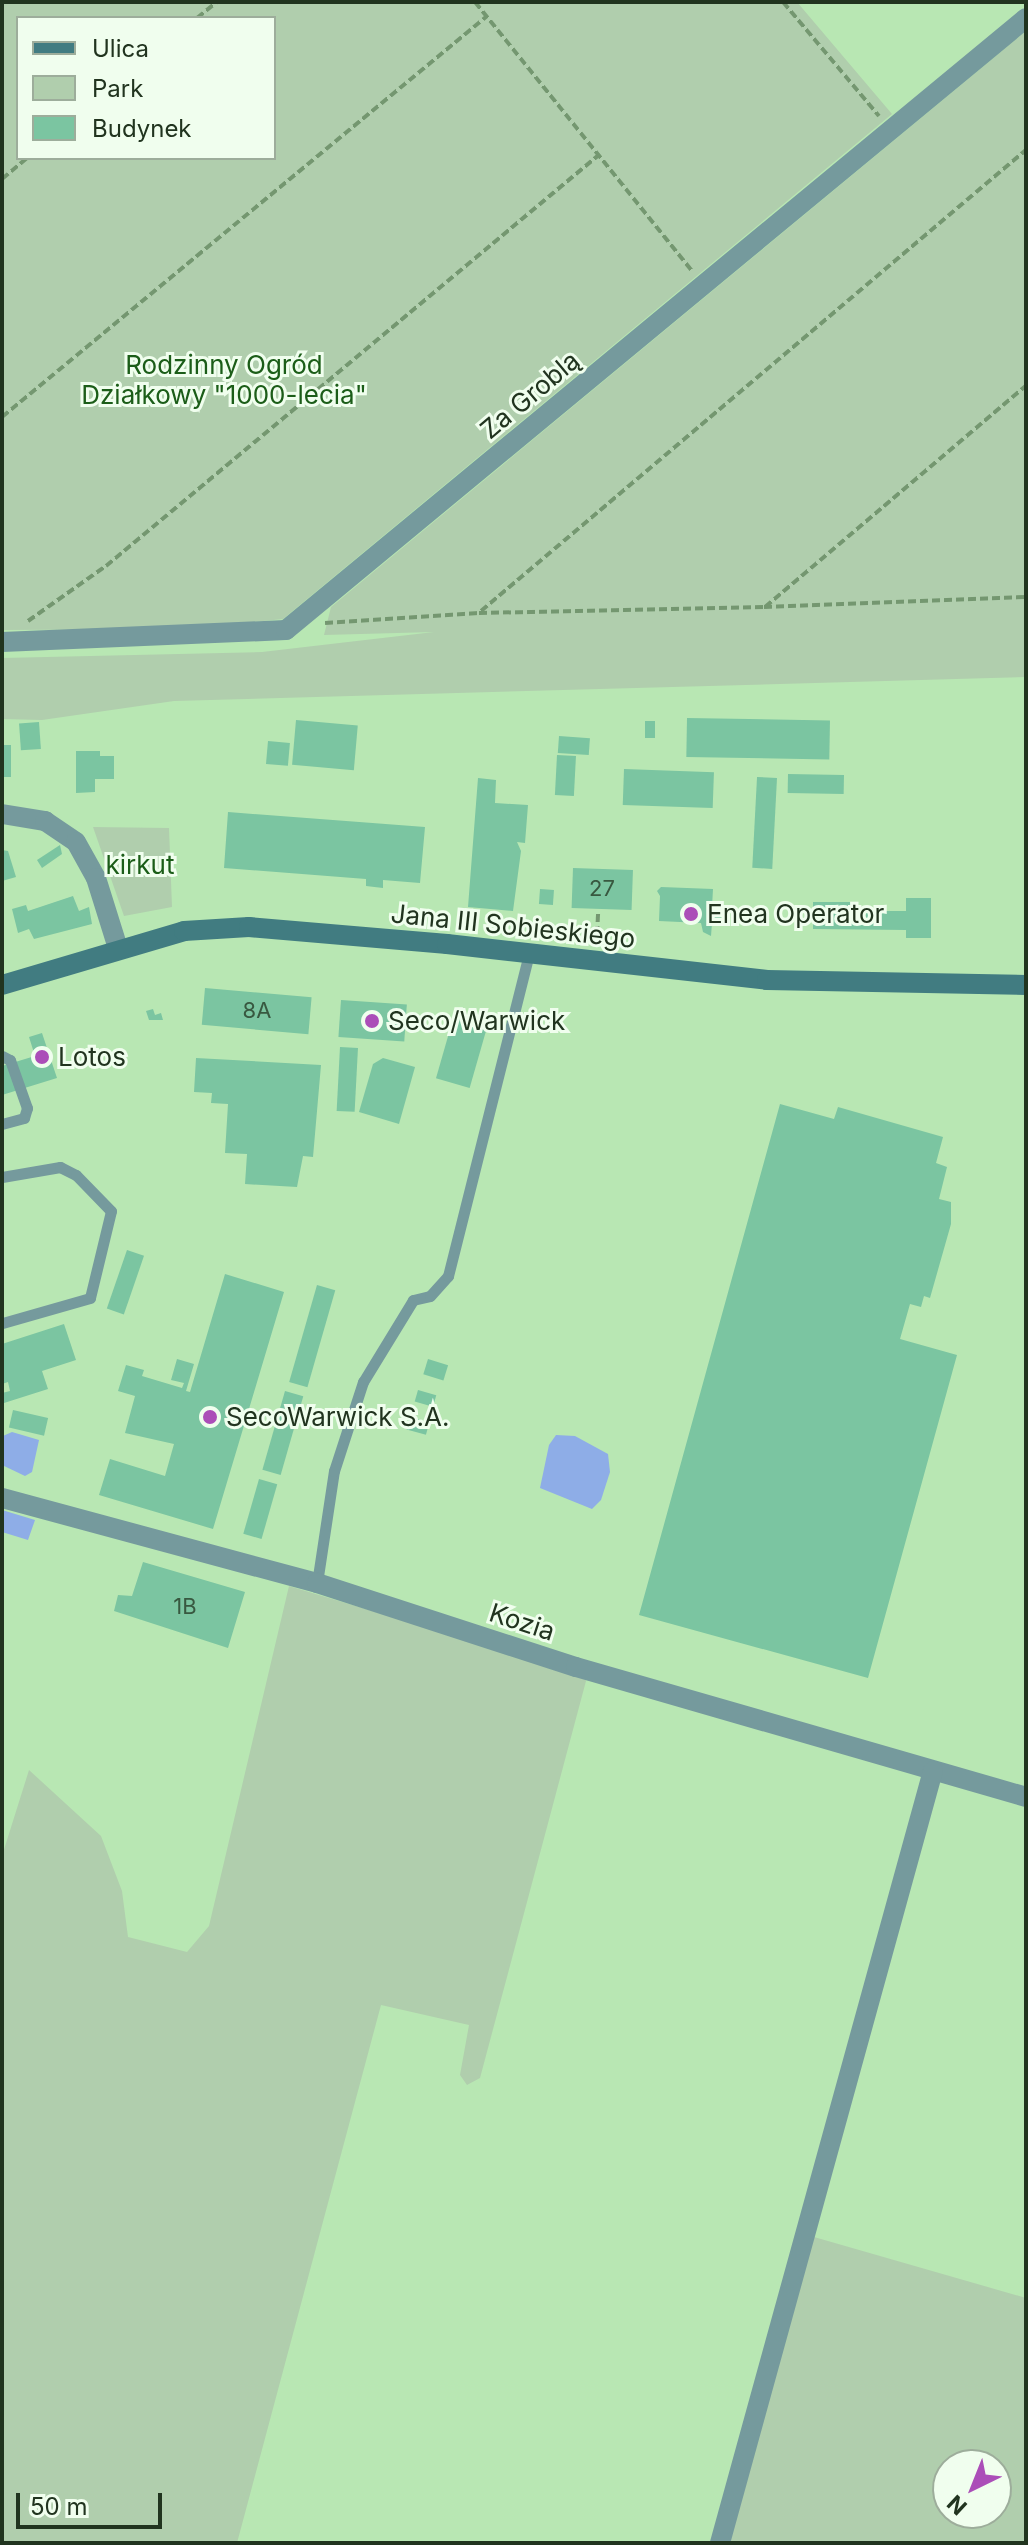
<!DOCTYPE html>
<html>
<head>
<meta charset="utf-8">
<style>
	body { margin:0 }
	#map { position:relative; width:1028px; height:2545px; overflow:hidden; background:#b8e7b3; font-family:Inter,sans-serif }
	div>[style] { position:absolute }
	.green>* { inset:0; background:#b0cead }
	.water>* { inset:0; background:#8eade7 }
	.building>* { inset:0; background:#7bc5a1; transform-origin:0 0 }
	.path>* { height:4px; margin-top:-2px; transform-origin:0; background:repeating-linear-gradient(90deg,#749770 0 8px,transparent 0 12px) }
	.lane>* { height:11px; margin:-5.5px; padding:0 5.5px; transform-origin:5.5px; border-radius:5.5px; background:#759a9d }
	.street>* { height:20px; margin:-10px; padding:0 10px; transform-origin:10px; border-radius:10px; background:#759a9d }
	.secondary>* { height:20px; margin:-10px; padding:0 10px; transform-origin:10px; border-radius:10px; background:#417c81 }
	.dots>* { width:22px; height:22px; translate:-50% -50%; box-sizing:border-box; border:4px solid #f0feee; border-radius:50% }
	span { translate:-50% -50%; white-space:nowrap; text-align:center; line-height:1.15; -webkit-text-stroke:6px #f0feee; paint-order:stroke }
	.number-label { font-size:22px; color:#385840 }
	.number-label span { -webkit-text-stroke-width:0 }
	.park-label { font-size:26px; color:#1b5d18 }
	.street-label { font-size:26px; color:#21341f }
	.poi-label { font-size:26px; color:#21341f }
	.left { translate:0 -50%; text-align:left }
	.frame { position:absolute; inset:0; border:4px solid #21341f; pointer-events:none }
	.legend { position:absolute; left:16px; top:16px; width:260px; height:144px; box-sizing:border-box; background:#f0feee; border:2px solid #9dad9b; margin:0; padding:10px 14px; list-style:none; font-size:24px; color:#21341f }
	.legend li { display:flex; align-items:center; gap:16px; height:40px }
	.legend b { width:40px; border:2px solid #9dad9b }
	.north { position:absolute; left:932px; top:2449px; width:80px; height:80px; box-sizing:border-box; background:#f0feee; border:2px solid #9dad9b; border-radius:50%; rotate:223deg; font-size:22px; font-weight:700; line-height:32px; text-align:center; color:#21341f }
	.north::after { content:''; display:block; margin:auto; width:28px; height:36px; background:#ab4eb8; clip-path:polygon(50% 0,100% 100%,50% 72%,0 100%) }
	.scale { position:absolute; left:16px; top:2493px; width:146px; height:36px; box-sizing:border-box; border:4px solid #21341f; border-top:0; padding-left:10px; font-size:24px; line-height:28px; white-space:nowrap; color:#21341f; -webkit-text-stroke:6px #f0feee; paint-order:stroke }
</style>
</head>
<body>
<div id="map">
	<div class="green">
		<div style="clip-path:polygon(evenodd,2px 2px,797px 2px,892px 114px,283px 619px,184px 629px,2px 630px,2px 2px,18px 18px,274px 18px,274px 158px,18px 158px,18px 18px)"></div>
		<div style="clip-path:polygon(1026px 31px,1026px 677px,174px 701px,42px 720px,2px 719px,2px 658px,262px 652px,434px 632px,324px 635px,331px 607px)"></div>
		<div style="clip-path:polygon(93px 827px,169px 828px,172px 907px,124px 916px)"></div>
		<div style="clip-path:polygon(289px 1586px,583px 1674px,586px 1681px,480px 2078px,467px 2085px,460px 2075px,469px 2025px,381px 2005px,237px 2543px,2px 2543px,2px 1856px,29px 1770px,101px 1836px,122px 1891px,128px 1937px,187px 1952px,209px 1926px)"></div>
		<div style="clip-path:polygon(evenodd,814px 2237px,1026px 2298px,1026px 2543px,727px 2543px,814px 2237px,948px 2465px,996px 2465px,996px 2513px,948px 2513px,948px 2465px)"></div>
	</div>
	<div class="water">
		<div style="clip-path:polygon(12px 1432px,39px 1440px,32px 1472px,25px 1476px,2px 1465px,3px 1436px)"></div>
		<div style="clip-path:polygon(556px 1435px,575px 1436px,608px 1454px,610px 1472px,601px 1500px,592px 1509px,540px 1488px,549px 1445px)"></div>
		<div style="clip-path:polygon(2px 1510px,35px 1520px,28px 1540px,2px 1532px)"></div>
	</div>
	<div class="building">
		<div style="left:687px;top:718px;width:143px;height:39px;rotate:1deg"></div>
		<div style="left:296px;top:720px;width:62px;height:45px;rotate:5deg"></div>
		<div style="left:645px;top:721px;width:10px;height:17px"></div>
		<div style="left:39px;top:722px;width:27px;height:20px;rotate:86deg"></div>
		<div style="left:559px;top:736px;width:31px;height:17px;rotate:4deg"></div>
		<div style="left:268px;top:741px;width:22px;height:23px;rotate:5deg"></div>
		<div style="left:2px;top:745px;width:9px;height:32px"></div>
		<div style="clip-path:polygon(76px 751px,100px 751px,100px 756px,114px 756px,114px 779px,95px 779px,95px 792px,76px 793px)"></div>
		<div style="left:557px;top:755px;width:19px;height:40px;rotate:3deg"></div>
		<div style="left:624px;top:769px;width:90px;height:36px;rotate:2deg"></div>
		<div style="left:788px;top:774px;width:56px;height:19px;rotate:1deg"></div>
		<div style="clip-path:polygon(478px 778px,496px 780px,495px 803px,528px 805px,525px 843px,517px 842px,521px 851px,513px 911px,468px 907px)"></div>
		<div style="left:777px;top:778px;width:91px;height:20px;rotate:93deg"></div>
		<div style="clip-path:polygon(228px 812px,425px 827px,420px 883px,383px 880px,383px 888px,366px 886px,366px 879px,224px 868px)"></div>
		<div style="clip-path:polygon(60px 845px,62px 854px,42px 868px,37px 860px)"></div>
		<div style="clip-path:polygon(2px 850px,8px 851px,16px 877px,2px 881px)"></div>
		<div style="left:573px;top:868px;width:60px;height:40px;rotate:2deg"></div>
		<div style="clip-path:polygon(661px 887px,713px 889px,712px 907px,722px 907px,721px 924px,712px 923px,711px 936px,703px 932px,701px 923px,659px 921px,660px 896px,657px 891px)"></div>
		<div style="left:540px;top:889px;width:14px;height:15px;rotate:4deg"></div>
		<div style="clip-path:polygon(73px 896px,79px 911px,89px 907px,92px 924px,34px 939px,29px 929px,18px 933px,12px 909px,26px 905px,28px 911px)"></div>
		<div style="clip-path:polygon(906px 898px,931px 898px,931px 938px,906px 938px,906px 930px,813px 929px,813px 902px,851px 902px,851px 911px,906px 911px)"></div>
		<div style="left:205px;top:988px;width:107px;height:37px;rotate:5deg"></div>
		<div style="left:341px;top:1000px;width:66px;height:37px;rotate:4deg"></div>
		<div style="clip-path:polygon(153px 1009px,155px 1015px,161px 1013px,163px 1020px,149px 1020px,146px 1011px)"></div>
		<div style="left:455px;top:1012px;width:35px;height:69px;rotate:16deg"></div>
		<div style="clip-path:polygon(42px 1033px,57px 1078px,2px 1095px,2px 1066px,35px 1056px,29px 1037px)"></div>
		<div style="left:340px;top:1047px;width:18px;height:64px;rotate:3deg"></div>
		<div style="clip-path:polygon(196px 1058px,321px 1065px,313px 1157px,303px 1156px,297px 1187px,245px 1184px,247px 1154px,225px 1153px,228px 1104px,211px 1103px,212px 1093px,194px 1092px)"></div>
		<div style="clip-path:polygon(383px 1058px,415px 1067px,399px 1124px,359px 1112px,373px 1064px)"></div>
		<div style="clip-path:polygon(780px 1104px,834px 1119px,838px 1107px,943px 1137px,936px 1163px,947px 1167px,939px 1199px,951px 1202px,951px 1224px,930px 1298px,924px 1296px,921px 1307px,910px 1304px,900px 1339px,957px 1355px,868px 1678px,639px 1615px)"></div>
		<div style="left:127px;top:1250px;width:18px;height:62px;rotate:19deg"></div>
		<div style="clip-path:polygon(225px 1274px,284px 1292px,213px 1529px,99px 1495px,110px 1459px,165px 1476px,174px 1444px,125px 1433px,135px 1396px,118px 1391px,126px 1365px,144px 1370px,142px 1376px,182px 1388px,184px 1383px,171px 1380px,177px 1359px,194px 1364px,186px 1391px,190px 1392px)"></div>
		<div style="left:317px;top:1285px;width:19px;height:101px;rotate:16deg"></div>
		<div style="clip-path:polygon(64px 1324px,76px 1360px,42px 1371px,48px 1389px,4px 1403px,2px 1393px,10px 1391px,8px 1382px,2px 1384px,2px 1344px)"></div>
		<div style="left:428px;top:1359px;width:21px;height:16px;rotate:17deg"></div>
		<div style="left:418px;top:1390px;width:19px;height:12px;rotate:16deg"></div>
		<div style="left:285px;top:1391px;width:19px;height:82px;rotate:16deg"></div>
		<div style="left:13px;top:1410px;width:36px;height:18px;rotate:13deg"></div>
		<div style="left:410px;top:1417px;width:20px;height:13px;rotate:15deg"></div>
		<div style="left:259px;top:1479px;width:19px;height:57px;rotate:16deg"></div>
		<div style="clip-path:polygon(143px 1562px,245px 1592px,228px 1648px,114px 1611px,118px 1595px,132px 1596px)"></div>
	</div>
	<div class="path">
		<div style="left:475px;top:2px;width:346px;rotate:51.1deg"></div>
		<div style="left:783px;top:2px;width:149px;rotate:49.9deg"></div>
		<div style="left:197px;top:18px;width:26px;rotate:-39deg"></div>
		<div style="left:2px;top:179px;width:33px;rotate:-40deg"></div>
		<div style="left:2px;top:417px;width:629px;rotate:-39.58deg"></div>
		<div style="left:765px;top:607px;width:342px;rotate:-40.3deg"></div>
		<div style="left:481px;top:611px;width:714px;rotate:-40.23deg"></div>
		<div style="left:28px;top:621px;width:95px;rotate:-35.2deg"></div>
		<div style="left:106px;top:566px;width:643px;rotate:-39.83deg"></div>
		<div style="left:325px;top:623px;width:154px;rotate:-3.7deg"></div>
		<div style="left:479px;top:613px;width:285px;rotate:-1.2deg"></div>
		<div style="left:764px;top:607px;width:262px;rotate:-2.2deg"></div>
		<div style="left:597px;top:934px;width:21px;rotate:-87deg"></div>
	</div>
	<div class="lane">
		<div style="left:2px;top:1056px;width:9px;rotate:27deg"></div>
		<div style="left:10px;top:1060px;width:51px;rotate:70.5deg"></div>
		<div style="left:27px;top:1108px;width:10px;rotate:107deg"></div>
		<div style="left:24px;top:1118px;width:23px;rotate:165deg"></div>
		<div style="left:2px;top:1177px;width:59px;rotate:-9.8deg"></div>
		<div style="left:60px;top:1167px;width:18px;rotate:27deg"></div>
		<div style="left:76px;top:1175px;width:50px;rotate:45.8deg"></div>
		<div style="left:111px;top:1211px;width:89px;rotate:103.6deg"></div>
		<div style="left:90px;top:1298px;width:91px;rotate:164.1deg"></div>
		<div style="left:317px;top:1583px;width:113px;rotate:-81.4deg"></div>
		<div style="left:334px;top:1471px;width:94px;rotate:-72deg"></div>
		<div style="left:363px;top:1382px;width:96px;rotate:-58.6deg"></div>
		<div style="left:413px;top:1300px;width:17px;rotate:-13deg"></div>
		<div style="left:430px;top:1296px;width:27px;rotate:-48deg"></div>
		<div style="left:448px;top:1276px;width:332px;rotate:-75.9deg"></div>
	</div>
	<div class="street">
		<div style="left:2px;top:642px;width:284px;rotate:-2.4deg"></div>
		<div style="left:286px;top:630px;width:960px;rotate:-39.59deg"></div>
		<div style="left:2px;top:814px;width:44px;rotate:9.2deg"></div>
		<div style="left:45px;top:821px;width:37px;rotate:34deg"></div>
		<div style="left:76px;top:842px;width:41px;rotate:60.9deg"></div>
		<div style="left:96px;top:878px;width:73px;rotate:72.6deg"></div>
		<div style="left:2px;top:1498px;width:326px;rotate:15.1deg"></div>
		<div style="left:317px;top:1583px;width:272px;rotate:18deg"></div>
		<div style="left:576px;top:1667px;width:468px;rotate:16.1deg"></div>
		<div style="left:720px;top:2543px;width:801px;rotate:-74.58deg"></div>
	</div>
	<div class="secondary">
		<div style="left:2px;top:985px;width:190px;rotate:-16.5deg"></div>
		<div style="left:184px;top:931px;width:65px;rotate:-3.5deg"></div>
		<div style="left:249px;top:927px;width:199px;rotate:4.9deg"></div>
		<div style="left:447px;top:944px;width:322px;rotate:6.4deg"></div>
		<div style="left:767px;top:980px;width:259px;rotate:1.1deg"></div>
	</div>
	<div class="dots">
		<div style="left:691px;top:914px;background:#ab4eb8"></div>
		<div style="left:372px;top:1021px;background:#ab4eb8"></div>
		<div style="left:42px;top:1057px;background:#ab4eb8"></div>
		<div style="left:210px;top:1417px;background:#ab4eb8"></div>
	</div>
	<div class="number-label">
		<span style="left:602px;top:889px">27</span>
		<span style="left:257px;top:1011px">8A</span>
		<span style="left:185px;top:1607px">1B</span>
	</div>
	<div class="park-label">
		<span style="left:224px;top:380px">Rodzinny Ogród<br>Działkowy "1000-lecia"</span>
		<span style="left:140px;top:865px">kirkut</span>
	</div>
	<div class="street-label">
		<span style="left:530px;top:395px;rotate:-40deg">Za Groblą</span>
		<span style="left:513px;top:926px;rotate:6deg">Jana III Sobieskiego</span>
		<span style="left:522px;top:1622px;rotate:18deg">Kozia</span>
	</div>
	<div class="poi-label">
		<span class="left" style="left:707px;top:914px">Enea Operator</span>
		<span class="left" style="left:388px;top:1021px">Seco/Warwick</span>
		<span class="left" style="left:58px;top:1057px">Lotos</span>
		<span class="left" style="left:226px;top:1417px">SecoWarwick S.A.</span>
	</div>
	<div class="frame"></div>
	<ul class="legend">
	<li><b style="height:10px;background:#417c81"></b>Ulica</li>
	<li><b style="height:22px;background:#b0cead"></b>Park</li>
	<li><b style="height:22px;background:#7bc5a1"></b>Budynek</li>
	</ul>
	<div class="north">N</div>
	<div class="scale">50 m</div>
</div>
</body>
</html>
